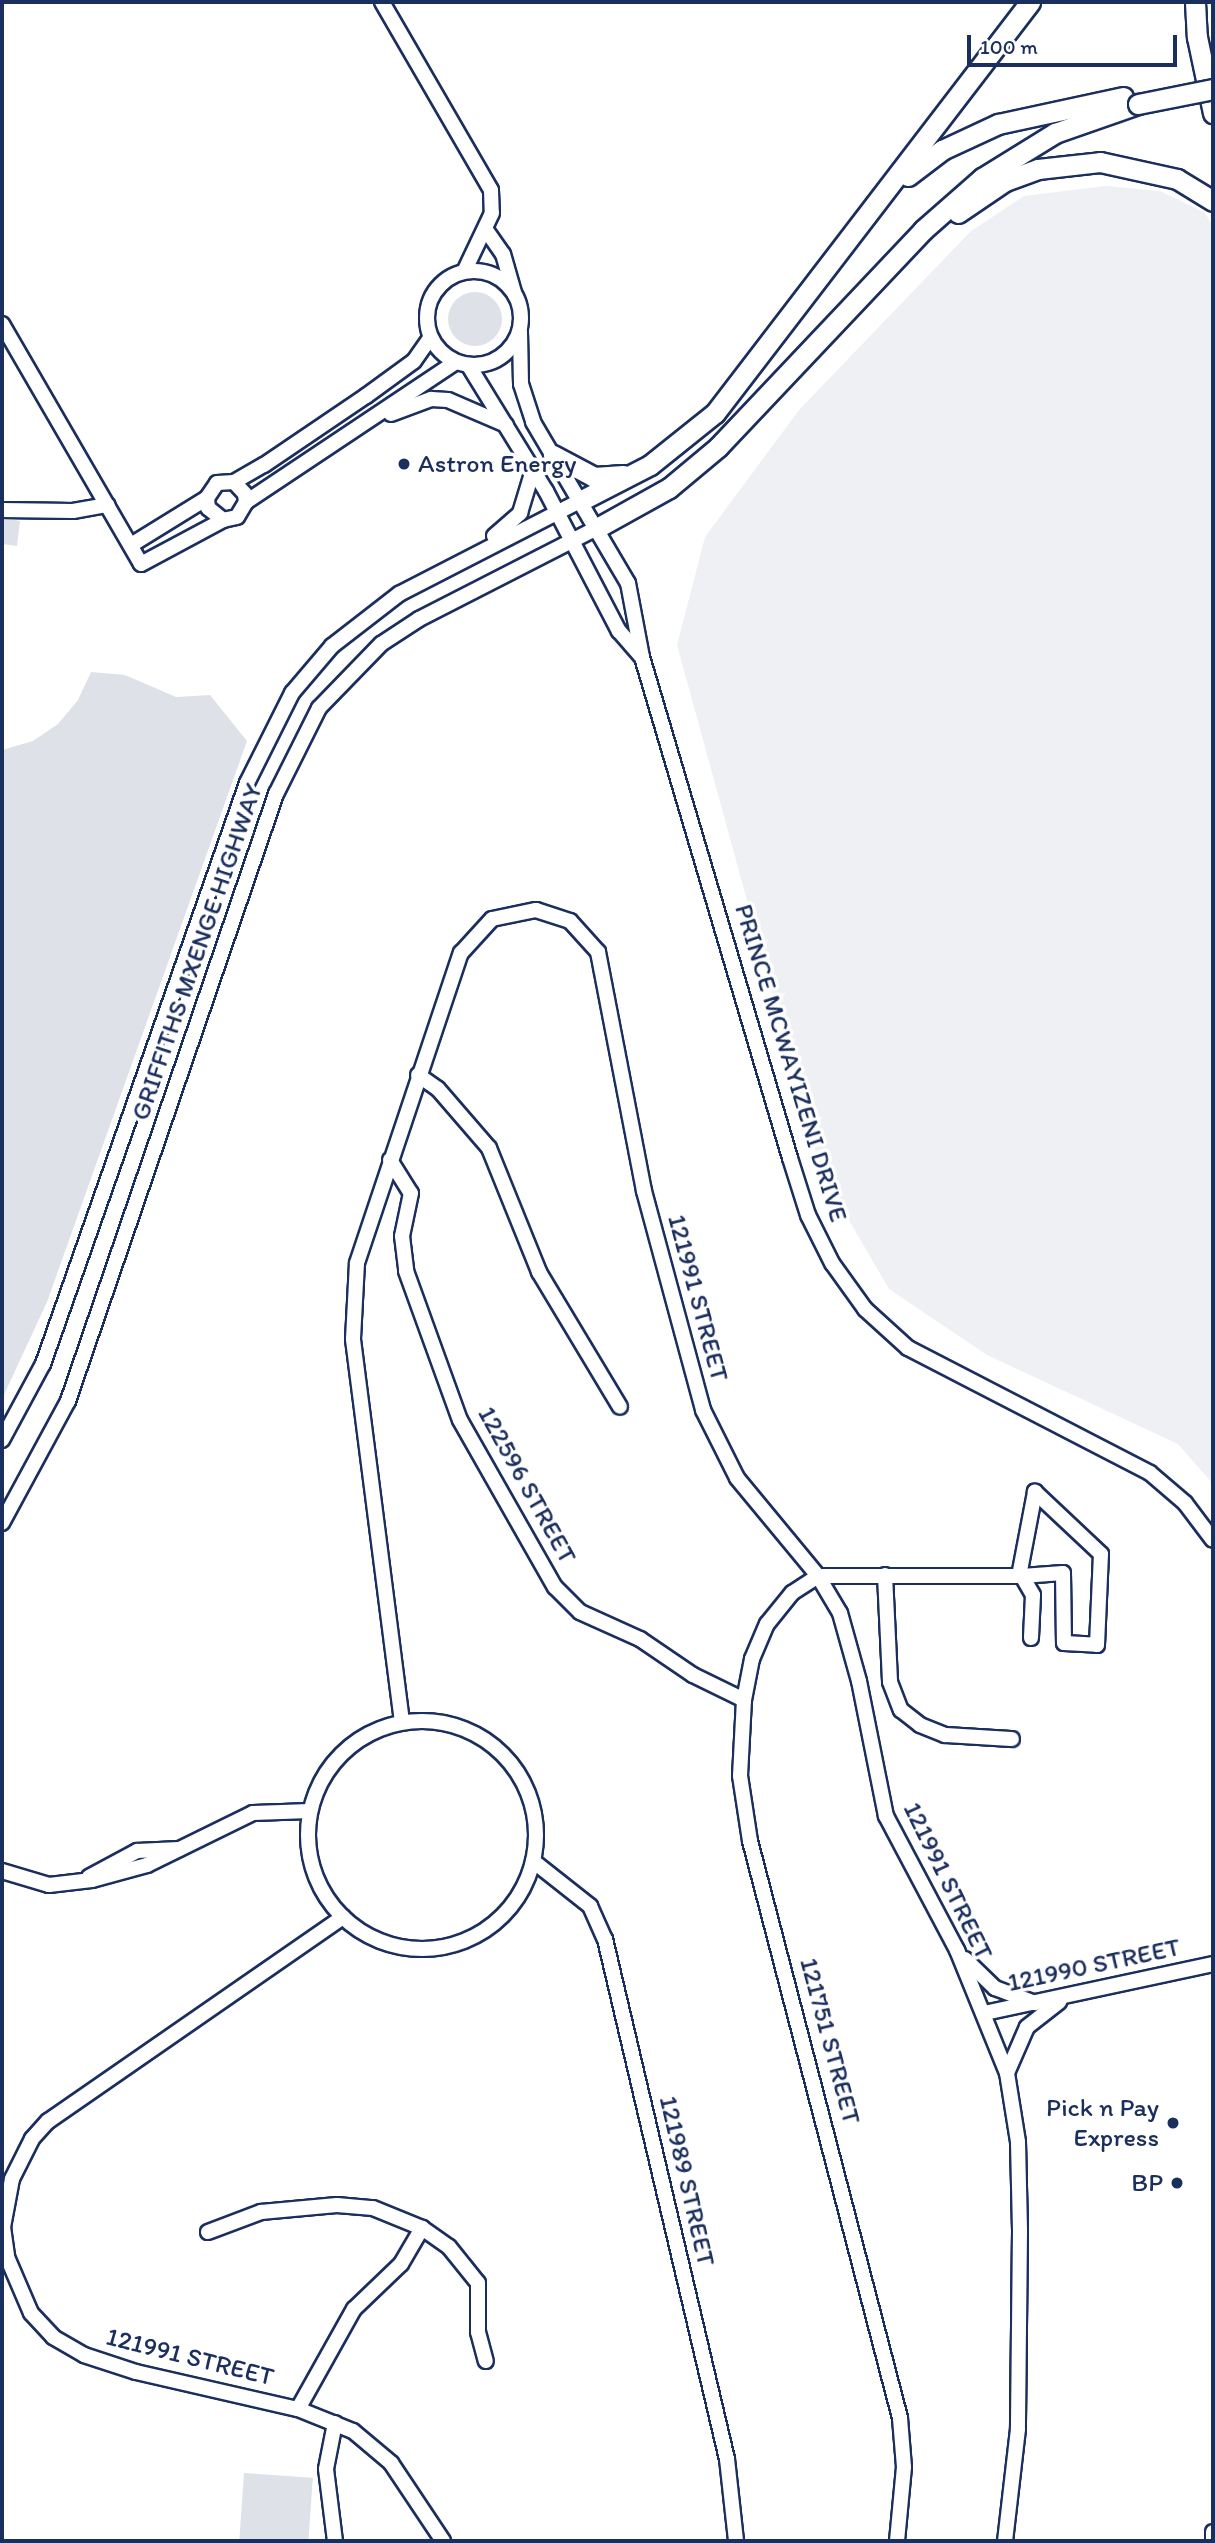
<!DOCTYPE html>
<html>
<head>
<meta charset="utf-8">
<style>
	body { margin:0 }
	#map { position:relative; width:1215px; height:2543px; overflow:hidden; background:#fff; font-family:Itim,sans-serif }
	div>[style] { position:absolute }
	.built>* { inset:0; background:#eff0f4 }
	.green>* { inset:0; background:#dee1e7; transform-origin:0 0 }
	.round { border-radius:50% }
	.roads { filter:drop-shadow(2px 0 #1b2f5e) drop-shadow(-2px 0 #1b2f5e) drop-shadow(0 2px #1b2f5e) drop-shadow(0 -2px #1b2f5e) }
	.minor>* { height:14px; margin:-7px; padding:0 7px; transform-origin:7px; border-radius:7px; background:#fff }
	.minor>.ring { margin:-7px; padding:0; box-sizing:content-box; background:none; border:14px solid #fff; border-radius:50% }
	.major>* { height:19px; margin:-9.5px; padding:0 9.5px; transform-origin:9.5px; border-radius:9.5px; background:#fff }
	.bridges { filter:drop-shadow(2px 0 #1b2f5e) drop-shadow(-2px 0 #1b2f5e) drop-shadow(0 2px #1b2f5e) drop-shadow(0 -2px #1b2f5e) }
	.major-bridge>* { height:19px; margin:-9.5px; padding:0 9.5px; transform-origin:9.5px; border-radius:9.5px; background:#fff }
	.dots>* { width:19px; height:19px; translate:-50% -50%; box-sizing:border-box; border:4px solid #fff; border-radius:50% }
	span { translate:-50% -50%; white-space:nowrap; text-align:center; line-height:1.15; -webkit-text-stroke:7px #fff; paint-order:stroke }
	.poi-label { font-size:26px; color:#1b2f5e }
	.left { translate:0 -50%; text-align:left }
	.right { translate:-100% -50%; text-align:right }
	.street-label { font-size:26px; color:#1b2f5e }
	.frame { position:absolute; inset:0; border:4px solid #1b2f5e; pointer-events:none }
	.scale { position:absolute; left:967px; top:35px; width:210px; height:32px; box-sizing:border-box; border:4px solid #1b2f5e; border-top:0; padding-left:9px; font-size:21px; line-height:24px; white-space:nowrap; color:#1b2f5e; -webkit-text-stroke:5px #fff; paint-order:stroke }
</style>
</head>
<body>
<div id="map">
	<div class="built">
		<div style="clip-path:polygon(1106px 186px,1160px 191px,1204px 212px,1213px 225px,1213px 1484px,1178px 1444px,987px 1355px,889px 1289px,822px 1174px,677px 645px,705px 537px,799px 410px,971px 231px,1024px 196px)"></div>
	</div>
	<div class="green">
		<div class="round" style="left:448px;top:292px;width:54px;height:54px"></div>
		<div style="clip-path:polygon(2px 518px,20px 521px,17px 546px,2px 544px)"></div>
		<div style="clip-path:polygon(91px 672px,125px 675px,176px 697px,210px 695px,247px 741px,47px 1302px,2px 1399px,2px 750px,33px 741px,58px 724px,78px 700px)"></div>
		<div style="left:244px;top:2473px;width:69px;height:68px;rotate:4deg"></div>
	</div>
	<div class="roads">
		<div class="minor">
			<div style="left:382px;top:2px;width:217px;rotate:59.9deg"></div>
			<div style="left:491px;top:190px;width:23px;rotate:88deg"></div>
			<div style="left:492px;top:213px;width:65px;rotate:115.4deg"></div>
			<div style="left:486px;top:230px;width:29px;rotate:55deg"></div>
			<div style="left:503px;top:254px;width:40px;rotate:74deg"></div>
			<div class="ring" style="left:427px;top:271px;width:80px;height:80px"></div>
			<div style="left:2px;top:324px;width:277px;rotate:59.9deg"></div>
			<div style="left:141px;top:564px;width:93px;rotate:-28.2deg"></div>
			<div style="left:520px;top:332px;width:52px;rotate:88.9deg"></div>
			<div style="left:521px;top:384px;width:40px;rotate:72deg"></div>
			<div style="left:533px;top:422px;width:187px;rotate:59.5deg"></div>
			<div style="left:628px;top:583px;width:75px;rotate:79.3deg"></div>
			<div style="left:642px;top:657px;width:522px;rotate:73.54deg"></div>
			<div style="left:790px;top:1158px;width:60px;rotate:72.5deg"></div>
			<div style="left:808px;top:1215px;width:54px;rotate:63.4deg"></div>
			<div style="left:832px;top:1263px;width:57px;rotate:54.3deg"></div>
			<div style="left:865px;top:1309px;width:58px;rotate:42.2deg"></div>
			<div style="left:908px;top:1348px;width:272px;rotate:27.3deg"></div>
			<div style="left:1150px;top:1473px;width:46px;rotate:40.6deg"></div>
			<div style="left:1185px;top:1503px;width:46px;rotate:52.9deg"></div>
			<div style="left:469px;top:366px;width:147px;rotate:58.4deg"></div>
			<div style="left:546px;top:491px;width:158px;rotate:62.5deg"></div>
			<div style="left:619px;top:631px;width:33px;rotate:49deg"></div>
			<div style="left:391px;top:414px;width:43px;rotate:-20.6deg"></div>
			<div style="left:431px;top:399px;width:17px;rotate:3deg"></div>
			<div style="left:448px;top:400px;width:63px;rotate:23.3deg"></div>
			<div style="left:234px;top:482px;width:16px;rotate:47deg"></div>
			<div style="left:245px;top:494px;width:8px;rotate:83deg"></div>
			<div style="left:246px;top:502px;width:17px;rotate:121deg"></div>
			<div style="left:237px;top:517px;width:14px;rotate:168deg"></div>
			<div style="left:223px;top:520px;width:19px;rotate:-141deg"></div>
			<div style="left:208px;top:508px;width:10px;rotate:-96deg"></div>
			<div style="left:207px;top:498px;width:18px;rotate:-56deg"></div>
			<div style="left:217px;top:483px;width:17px;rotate:-3deg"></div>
			<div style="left:234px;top:482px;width:34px;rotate:-30deg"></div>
			<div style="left:264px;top:465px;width:123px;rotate:-34.1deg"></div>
			<div style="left:366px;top:396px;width:59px;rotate:-36.1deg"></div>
			<div style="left:414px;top:361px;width:29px;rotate:-55deg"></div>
			<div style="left:246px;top:502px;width:252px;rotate:-33.7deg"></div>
			<div style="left:2px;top:510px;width:71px;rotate:0.8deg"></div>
			<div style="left:73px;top:511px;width:35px;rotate:-10deg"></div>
			<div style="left:494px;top:536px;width:35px;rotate:-41deg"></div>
			<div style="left:520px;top:513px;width:45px;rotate:-73.2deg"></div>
			<div style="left:131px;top:545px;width:89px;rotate:-31.7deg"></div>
			<div style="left:418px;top:1075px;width:24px;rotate:35deg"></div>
			<div style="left:438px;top:1089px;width:78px;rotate:49.2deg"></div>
			<div style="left:489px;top:1148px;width:134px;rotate:68deg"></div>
			<div style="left:539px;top:1272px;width:157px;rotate:59deg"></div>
			<div style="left:390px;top:1160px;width:39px;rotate:58deg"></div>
			<div style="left:411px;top:1193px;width:44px;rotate:101.8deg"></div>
			<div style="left:402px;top:1236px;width:35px;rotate:83deg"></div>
			<div style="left:406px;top:1271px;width:158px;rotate:70.1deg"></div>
			<div style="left:460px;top:1420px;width:192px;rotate:60.4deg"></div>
			<div style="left:555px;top:1587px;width:35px;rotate:45deg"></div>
			<div style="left:580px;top:1612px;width:66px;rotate:24.2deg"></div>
			<div style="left:640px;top:1639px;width:64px;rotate:34.2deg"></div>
			<div style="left:693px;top:1675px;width:57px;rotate:26.1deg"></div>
			<div style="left:2px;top:1440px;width:86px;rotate:-61.7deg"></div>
			<div style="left:43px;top:1364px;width:616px;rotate:-70.65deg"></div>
			<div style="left:247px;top:783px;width:101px;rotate:-63.4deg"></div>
			<div style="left:292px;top:693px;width:62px;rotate:-49.6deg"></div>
			<div style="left:332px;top:646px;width:85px;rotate:-37.8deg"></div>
			<div style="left:399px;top:594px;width:206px;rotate:-27.2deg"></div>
			<div style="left:2px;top:1523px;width:139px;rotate:-61.6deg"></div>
			<div style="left:68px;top:1401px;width:642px;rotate:-71.09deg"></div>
			<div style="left:276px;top:794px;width:96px;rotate:-63.4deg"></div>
			<div style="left:319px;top:708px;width:89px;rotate:-45.9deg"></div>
			<div style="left:381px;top:644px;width:45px;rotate:-33.3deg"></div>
			<div style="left:419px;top:619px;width:200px;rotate:-27.1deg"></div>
			<div style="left:885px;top:1575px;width:107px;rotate:87.3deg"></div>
			<div style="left:890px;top:1682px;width:30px;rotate:69deg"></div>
			<div style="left:901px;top:1710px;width:24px;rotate:38deg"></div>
			<div style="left:920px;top:1725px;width:27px;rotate:22deg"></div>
			<div style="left:945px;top:1735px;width:67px;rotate:3.4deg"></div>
			<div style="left:1019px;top:1576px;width:86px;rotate:-79.2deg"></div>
			<div style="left:1022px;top:1576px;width:41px;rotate:-4.2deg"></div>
			<div style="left:1063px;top:1573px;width:70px;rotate:89.2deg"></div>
			<div style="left:1064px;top:1643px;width:33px;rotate:3deg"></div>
			<div style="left:1097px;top:1645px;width:91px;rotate:-87.5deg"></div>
			<div style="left:1101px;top:1554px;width:91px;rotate:-136.8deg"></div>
			<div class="ring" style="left:308px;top:1721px;width:214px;height:214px"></div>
			<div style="left:402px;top:1722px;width:386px;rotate:-97.3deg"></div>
			<div style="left:353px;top:1339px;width:76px;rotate:-87deg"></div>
			<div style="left:357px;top:1263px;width:327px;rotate:-71.5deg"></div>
			<div style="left:461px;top:953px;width:46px;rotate:-47.6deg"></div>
			<div style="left:492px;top:919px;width:45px;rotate:-11.6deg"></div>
			<div style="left:536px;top:910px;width:36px;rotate:18deg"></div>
			<div style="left:570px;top:921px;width:42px;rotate:47.9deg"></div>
			<div style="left:598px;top:952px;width:243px;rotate:79.1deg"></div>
			<div style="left:644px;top:1191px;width:227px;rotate:74.9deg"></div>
			<div style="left:703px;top:1410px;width:76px;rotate:63.4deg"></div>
			<div style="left:737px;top:1478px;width:127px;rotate:50.4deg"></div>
			<div style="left:818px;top:1576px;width:43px;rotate:59.3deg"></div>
			<div style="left:840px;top:1613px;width:71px;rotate:74.4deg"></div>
			<div style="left:859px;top:1681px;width:138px;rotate:78.7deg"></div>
			<div style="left:886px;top:1816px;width:152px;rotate:62.1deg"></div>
			<div style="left:957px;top:1950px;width:133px;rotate:67.9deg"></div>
			<div style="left:1007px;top:2073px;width:70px;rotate:80.9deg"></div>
			<div style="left:1018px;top:2142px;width:89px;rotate:88.7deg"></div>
			<div style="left:1020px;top:2231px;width:198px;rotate:90.6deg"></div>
			<div style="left:1018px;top:2429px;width:113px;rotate:96.6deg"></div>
			<div style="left:533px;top:1861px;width:73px;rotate:38.3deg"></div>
			<div style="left:590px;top:1906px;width:36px;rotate:66deg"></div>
			<div style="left:605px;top:1939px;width:534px;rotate:76.8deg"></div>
			<div style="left:727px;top:2459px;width:82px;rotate:83.7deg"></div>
			<div style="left:2px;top:1871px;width:49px;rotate:16.6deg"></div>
			<div style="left:49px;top:1885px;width:43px;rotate:-6.6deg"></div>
			<div style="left:92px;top:1880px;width:57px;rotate:-15.3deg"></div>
			<div style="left:147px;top:1865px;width:118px;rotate:-26.1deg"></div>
			<div style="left:253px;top:1813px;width:57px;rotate:-2deg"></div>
			<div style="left:89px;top:1877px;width:55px;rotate:-28.4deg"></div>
			<div style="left:137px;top:1851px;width:42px;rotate:-2.7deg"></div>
			<div style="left:343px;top:1917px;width:359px;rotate:145.3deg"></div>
			<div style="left:48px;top:2121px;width:24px;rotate:132deg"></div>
			<div style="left:32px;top:2139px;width:45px;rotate:116.6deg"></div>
			<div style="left:12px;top:2179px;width:49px;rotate:100.6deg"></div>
			<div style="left:3px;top:2227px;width:30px;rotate:82deg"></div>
			<div style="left:7px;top:2257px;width:61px;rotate:66.8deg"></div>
			<div style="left:31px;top:2313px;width:33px;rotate:47deg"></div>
			<div style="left:53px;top:2337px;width:36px;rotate:30deg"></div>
			<div style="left:84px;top:2355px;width:55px;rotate:18.1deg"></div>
			<div style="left:136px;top:2372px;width:166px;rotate:12.9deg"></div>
			<div style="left:298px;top:2409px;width:59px;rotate:21.8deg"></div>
			<div style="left:353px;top:2431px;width:50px;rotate:40.1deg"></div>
			<div style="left:391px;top:2463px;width:94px;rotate:56.3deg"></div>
			<div style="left:965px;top:1959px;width:42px;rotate:44deg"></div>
			<div style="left:995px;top:1988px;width:43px;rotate:20.6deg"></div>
			<div style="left:985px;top:2013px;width:233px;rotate:-12.1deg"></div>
			<div style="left:1007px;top:2073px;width:50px;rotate:-66.5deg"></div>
			<div style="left:1027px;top:2027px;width:41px;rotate:-38deg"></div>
			<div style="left:208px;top:2232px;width:57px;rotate:-20.7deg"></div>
			<div style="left:261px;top:2212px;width:76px;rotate:-5.3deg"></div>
			<div style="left:337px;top:2205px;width:36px;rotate:5deg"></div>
			<div style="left:373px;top:2208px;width:53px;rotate:22.2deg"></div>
			<div style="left:298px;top:2409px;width:115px;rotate:-60.8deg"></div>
			<div style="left:354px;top:2309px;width:65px;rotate:-43.8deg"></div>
			<div style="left:401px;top:2264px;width:42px;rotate:-59.7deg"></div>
			<div style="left:422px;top:2228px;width:33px;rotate:35deg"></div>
			<div style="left:449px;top:2247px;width:46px;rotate:51.1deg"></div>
			<div style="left:478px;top:2283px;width:49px;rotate:90deg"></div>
			<div style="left:478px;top:2332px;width:30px;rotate:75deg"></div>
			<div style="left:335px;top:2423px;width:47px;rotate:101.1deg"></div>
			<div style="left:326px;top:2469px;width:73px;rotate:82.9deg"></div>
			<div style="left:897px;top:2541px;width:74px;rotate:-84.6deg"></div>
			<div style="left:904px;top:2467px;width:49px;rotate:-94.7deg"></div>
			<div style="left:900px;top:2418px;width:596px;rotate:-104.57deg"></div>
			<div style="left:750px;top:1841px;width:66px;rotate:-98.7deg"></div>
			<div style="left:740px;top:1776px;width:76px;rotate:-87deg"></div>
			<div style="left:744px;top:1700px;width:42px;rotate:-79deg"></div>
			<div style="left:752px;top:1659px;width:38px;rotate:-67deg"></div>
			<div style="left:767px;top:1624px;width:40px;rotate:-51deg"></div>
			<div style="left:792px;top:1593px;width:31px;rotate:-33deg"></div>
			<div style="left:818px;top:1576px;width:204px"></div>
			<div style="left:1022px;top:1576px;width:22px;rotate:60deg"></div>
			<div style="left:1033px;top:1595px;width:43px;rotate:92.7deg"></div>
			<div style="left:1213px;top:2541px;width:9px;rotate:-90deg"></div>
		</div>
		<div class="major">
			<div style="left:1195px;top:2px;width:35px;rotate:87deg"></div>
			<div style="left:1197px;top:37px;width:78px;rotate:78.1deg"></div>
			<div style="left:908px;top:176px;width:43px;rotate:-37.4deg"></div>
			<div style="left:942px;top:150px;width:62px;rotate:-24.9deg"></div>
			<div style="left:998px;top:124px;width:128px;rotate:-12.2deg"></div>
			<div style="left:958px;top:213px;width:57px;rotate:-34.2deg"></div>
			<div style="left:1005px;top:181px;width:35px;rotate:-20deg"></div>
			<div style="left:1038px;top:169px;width:62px;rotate:-6.4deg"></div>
			<div style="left:1100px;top:162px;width:79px;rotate:12.4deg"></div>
			<div style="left:1177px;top:179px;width:42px;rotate:31.4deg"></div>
			<div style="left:553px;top:455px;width:47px;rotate:28.2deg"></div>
			<div style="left:594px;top:477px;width:29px;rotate:-4deg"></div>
			<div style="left:582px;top:500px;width:76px;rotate:-27.2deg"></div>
			<div style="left:650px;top:465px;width:83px;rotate:-38.7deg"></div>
			<div style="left:715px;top:413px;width:518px;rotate:-52.53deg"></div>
			<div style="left:597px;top:528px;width:82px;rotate:-29.1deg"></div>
			<div style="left:669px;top:488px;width:64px;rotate:-39.9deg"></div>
			<div style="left:718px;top:447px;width:299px;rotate:-46.6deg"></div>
			<div style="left:923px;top:230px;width:79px;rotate:-41.4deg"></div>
			<div style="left:982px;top:178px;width:86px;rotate:-31.7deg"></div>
			<div style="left:1055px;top:133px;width:88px;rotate:-19.3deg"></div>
		</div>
	</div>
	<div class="bridges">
		<div class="major-bridge">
			<div style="left:1138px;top:104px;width:76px;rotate:-11.3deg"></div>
		</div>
	</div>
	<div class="dots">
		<div style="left:404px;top:464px;background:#1b2f5e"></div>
		<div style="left:1173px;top:2123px;background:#1b2f5e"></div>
		<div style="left:1177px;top:2183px;background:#1b2f5e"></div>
	</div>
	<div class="poi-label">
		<span class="left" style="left:418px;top:464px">Astron Energy</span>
		<span class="right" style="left:1159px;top:2123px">Pick n Pay<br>Express</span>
		<span class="right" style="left:1163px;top:2183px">BP</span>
	</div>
	<div class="street-label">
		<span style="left:197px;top:952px;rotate:-71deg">GRIFFITHS MXENGE HIGHWAY</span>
		<span style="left:791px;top:1063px;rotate:73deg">PRINCE MCWAYIZENI DRIVE</span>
		<span style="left:698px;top:1298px;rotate:75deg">121991 STREET</span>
		<span style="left:527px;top:1485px;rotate:61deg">122596 STREET</span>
		<span style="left:948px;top:1881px;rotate:64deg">121991 STREET</span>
		<span style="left:1094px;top:1965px;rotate:-12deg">121990 STREET</span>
		<span style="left:830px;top:2041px;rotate:75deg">121751 STREET</span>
		<span style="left:687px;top:2181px;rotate:77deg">121989 STREET</span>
		<span style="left:190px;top:2357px;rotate:14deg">121991 STREET</span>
	</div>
	<div class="frame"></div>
	<div class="scale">100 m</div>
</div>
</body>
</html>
